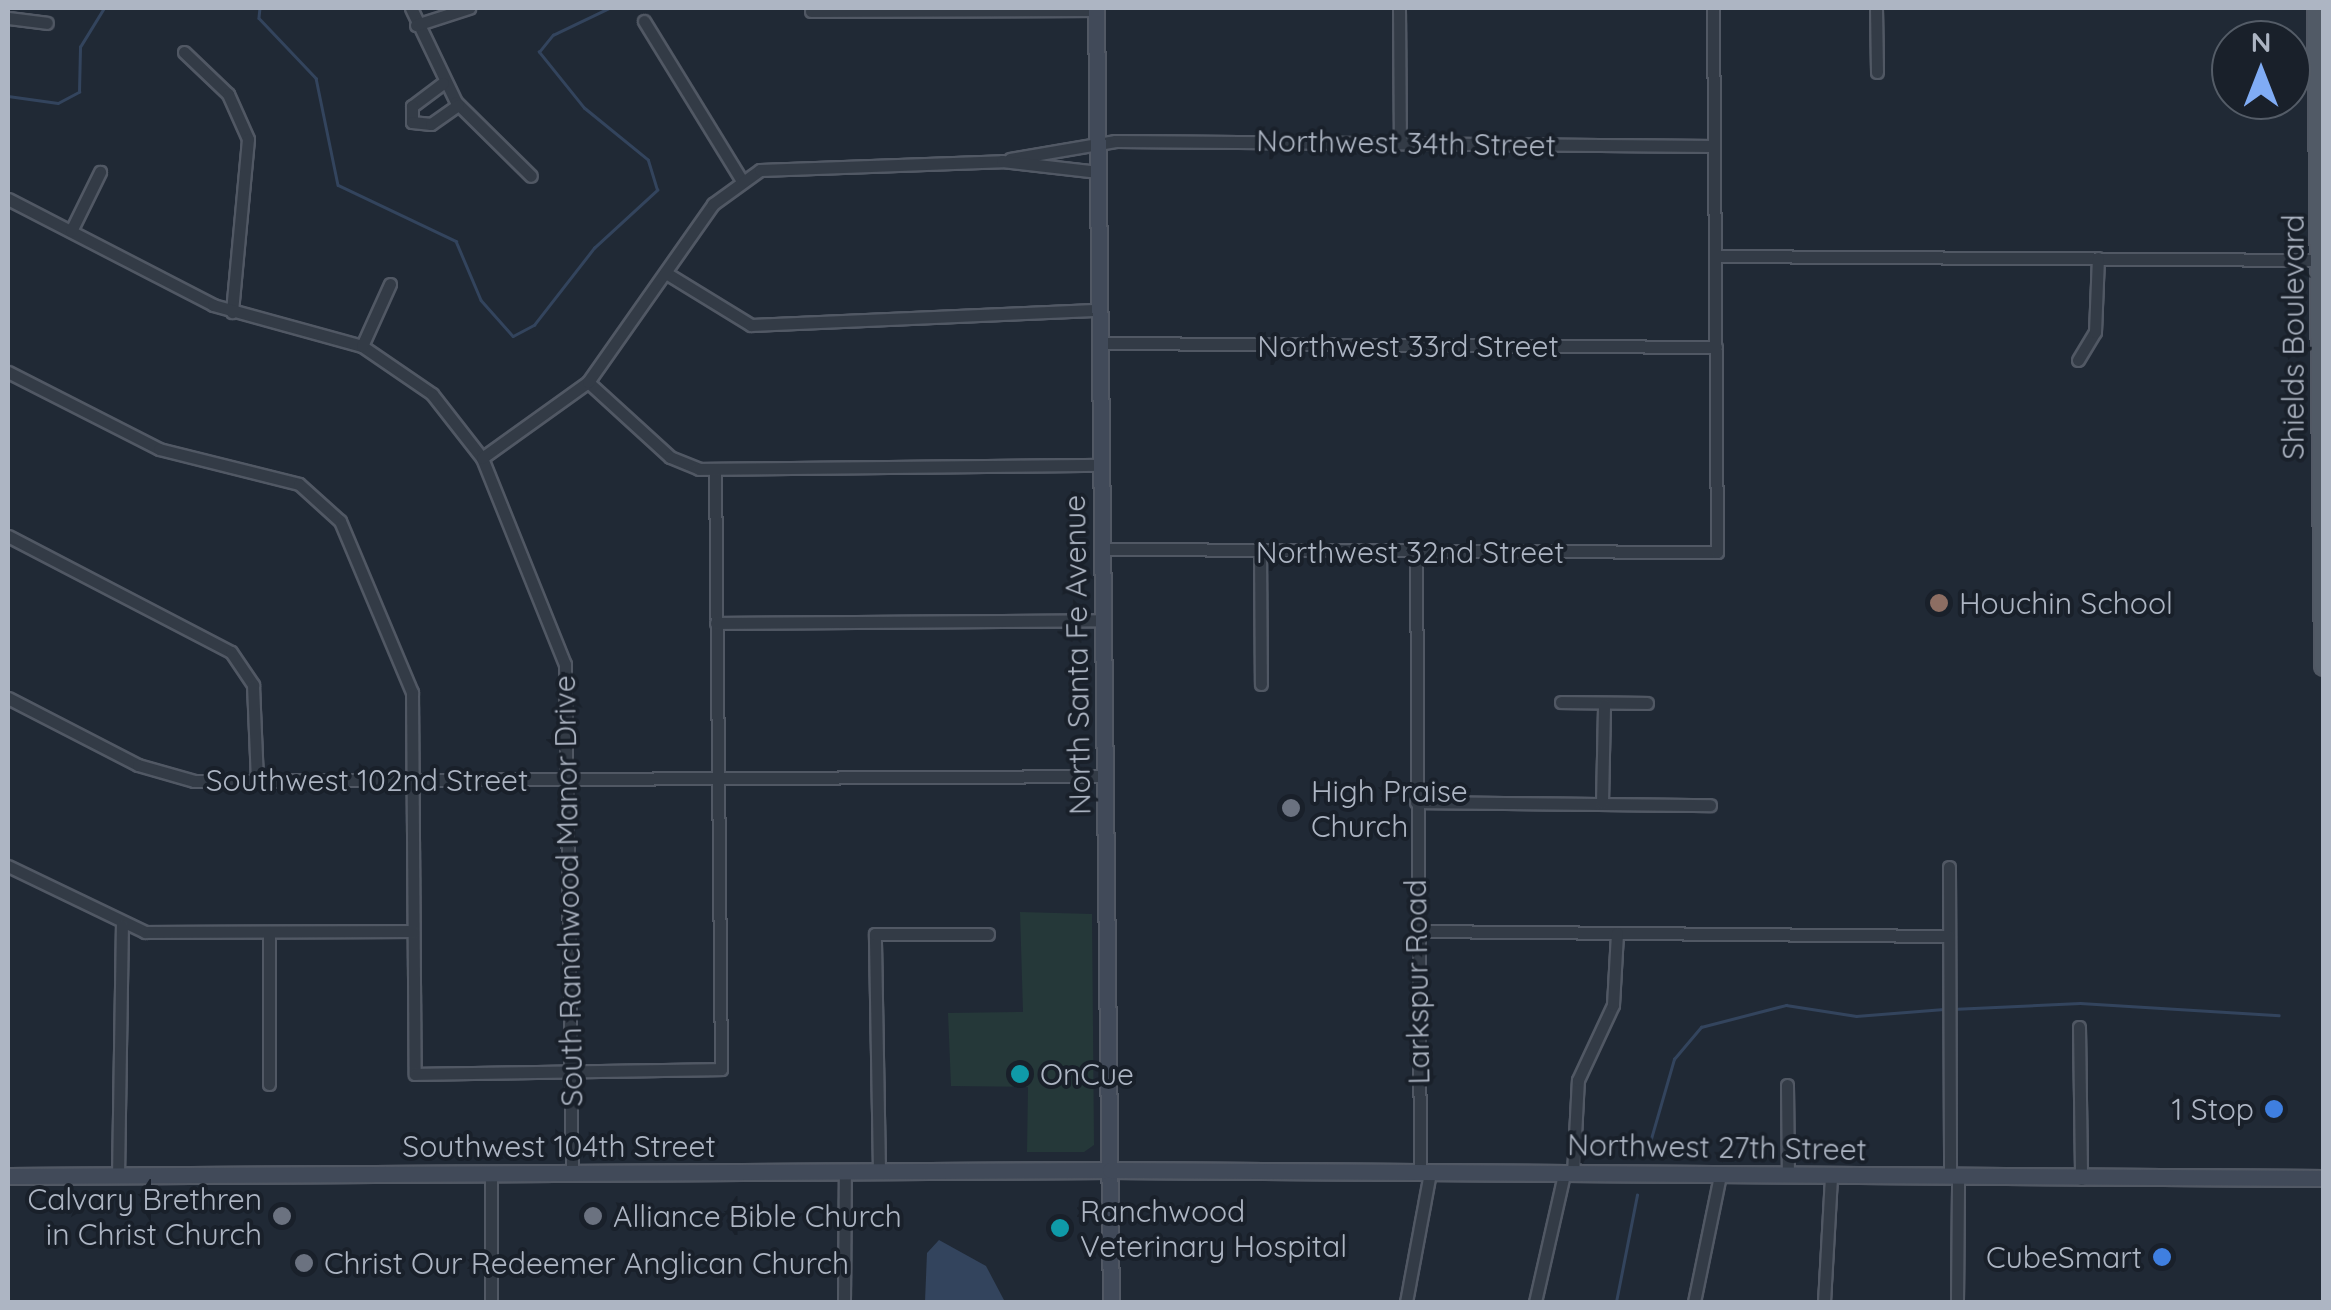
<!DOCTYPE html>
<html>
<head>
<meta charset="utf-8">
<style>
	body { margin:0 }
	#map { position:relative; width:2331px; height:1310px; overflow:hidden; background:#202935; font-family:Quicksand,sans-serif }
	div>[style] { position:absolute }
	.green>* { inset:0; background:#253839 }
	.water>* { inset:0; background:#33445d }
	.stream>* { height:2.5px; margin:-1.25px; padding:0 1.25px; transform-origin:1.25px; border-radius:1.25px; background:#33445d }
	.roads { filter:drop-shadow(2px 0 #515864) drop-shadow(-2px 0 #515864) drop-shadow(0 2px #515864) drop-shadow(0 -2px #515864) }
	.street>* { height:11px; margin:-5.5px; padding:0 5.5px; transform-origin:5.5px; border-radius:5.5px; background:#333b46 }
	.secondary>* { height:15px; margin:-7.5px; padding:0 7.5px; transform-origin:7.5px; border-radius:7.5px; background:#414a59 }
	.primary>* { height:18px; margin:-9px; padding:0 9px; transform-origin:9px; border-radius:9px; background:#515a66 }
	.dots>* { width:28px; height:28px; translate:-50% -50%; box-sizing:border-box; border:5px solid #19202a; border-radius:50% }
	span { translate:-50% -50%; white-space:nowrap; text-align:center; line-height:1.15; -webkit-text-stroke:8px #19202a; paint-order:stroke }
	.street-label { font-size:30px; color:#adb5c3 }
	.poi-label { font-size:30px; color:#adb5c3 }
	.left { translate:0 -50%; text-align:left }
	.right { translate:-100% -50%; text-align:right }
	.frame { position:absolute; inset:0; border:10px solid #adb5c3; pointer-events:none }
	.north { position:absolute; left:2211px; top:20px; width:100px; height:100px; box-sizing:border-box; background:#19202a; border:2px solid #545c67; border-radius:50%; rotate:0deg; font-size:28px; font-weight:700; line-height:40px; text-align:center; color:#adb5c3 }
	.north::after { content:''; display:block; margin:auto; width:35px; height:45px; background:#80acf5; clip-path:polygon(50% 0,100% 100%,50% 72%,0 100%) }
</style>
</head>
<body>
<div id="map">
	<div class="green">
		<div style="clip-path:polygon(1020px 912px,1092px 914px,1094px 1145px,1084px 1152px,1027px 1152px,1028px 1087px,951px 1086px,948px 1013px,1023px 1012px)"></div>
	</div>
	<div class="water">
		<div style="clip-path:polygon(939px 1240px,986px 1266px,1005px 1302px,925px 1302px,927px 1253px)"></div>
	</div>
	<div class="stream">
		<div style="left:260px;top:8px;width:10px;rotate:96deg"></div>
		<div style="left:259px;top:18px;width:83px;rotate:46.5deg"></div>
		<div style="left:316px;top:78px;width:109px;rotate:78.4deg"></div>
		<div style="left:338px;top:185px;width:131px;rotate:25.4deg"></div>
		<div style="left:456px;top:241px;width:64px;rotate:67deg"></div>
		<div style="left:481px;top:300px;width:48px;rotate:48.4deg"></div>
		<div style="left:513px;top:336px;width:24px;rotate:-28deg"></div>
		<div style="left:534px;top:325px;width:98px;rotate:-52.1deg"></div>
		<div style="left:594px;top:248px;width:86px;rotate:-42.6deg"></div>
		<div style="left:657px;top:190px;width:31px;rotate:-107deg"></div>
		<div style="left:648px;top:160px;width:82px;rotate:-140.9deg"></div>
		<div style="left:584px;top:108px;width:72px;rotate:-128.8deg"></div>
		<div style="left:539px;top:52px;width:22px;rotate:-51deg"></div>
		<div style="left:553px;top:35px;width:62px;rotate:-25.7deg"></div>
		<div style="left:8px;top:96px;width:50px;rotate:8deg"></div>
		<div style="left:58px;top:103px;width:24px;rotate:-28deg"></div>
		<div style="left:79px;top:92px;width:45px;rotate:-88.7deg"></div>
		<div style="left:80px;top:47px;width:46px;rotate:-58.4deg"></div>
		<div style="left:1952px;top:1009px;width:128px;rotate:-2.7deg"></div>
		<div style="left:2080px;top:1003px;width:199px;rotate:3.5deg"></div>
		<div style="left:1646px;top:1156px;width:101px;rotate:-73.9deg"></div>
		<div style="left:1674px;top:1059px;width:42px;rotate:-49.8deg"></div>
		<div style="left:1701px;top:1027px;width:88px;rotate:-14.5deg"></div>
		<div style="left:1786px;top:1005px;width:71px;rotate:8.9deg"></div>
		<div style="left:1856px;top:1016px;width:88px;rotate:-4.5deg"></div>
		<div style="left:1616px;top:1302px;width:109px;rotate:-78.9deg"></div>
	</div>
	<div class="roads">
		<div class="street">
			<div style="left:411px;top:8px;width:104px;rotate:64.4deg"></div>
			<div style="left:456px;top:102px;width:105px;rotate:44.6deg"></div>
			<div style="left:1399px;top:8px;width:135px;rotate:89.6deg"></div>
			<div style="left:1876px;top:8px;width:64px;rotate:89.1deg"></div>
			<div style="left:811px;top:11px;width:285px;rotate:-0.2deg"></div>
			<div style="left:8px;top:18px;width:39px;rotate:7deg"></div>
			<div style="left:644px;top:21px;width:185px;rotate:58.5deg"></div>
			<div style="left:416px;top:25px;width:56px;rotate:-17.8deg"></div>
			<div style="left:184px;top:52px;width:61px;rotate:43.7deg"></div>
			<div style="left:228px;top:94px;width:49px;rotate:66deg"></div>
			<div style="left:248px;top:139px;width:174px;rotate:95.3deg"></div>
			<div style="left:443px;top:83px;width:39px;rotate:143deg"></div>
			<div style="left:412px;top:106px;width:16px;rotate:90deg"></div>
			<div style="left:412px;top:122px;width:19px;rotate:6deg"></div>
			<div style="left:431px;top:124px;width:33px;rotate:-35deg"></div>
			<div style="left:1010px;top:159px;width:107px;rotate:-9.7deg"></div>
			<div style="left:1115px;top:141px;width:599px;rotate:0.48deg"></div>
			<div style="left:8px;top:199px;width:231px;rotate:27.3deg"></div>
			<div style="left:213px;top:305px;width:155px;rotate:15.4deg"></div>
			<div style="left:362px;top:346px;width:85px;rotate:34.4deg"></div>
			<div style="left:432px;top:394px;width:81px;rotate:52deg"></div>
			<div style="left:482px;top:458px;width:222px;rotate:68.1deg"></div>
			<div style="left:565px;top:664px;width:510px;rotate:89.21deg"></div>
			<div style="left:71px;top:231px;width:66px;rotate:-63.8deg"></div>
			<div style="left:1715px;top:256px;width:605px;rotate:0.38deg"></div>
			<div style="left:666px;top:273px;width:100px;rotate:31.5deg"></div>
			<div style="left:751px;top:325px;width:349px;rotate:-2.5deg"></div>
			<div style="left:1100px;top:343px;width:616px;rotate:0.37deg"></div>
			<div style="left:362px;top:346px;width:68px;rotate:-65.7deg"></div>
			<div style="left:2078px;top:360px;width:33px;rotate:-59deg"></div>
			<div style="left:2095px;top:332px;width:74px;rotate:-87.7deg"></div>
			<div style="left:8px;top:372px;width:169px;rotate:27deg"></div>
			<div style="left:159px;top:449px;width:144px;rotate:14deg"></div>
			<div style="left:299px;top:484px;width:55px;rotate:42.1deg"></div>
			<div style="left:340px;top:521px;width:186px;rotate:67.2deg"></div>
			<div style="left:412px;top:692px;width:382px;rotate:89.6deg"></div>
			<div style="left:415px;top:1074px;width:306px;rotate:-0.9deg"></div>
			<div style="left:721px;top:1069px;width:600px;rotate:-90.57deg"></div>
			<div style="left:588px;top:382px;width:111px;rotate:42.4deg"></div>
			<div style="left:670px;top:457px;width:31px;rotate:22deg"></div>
			<div style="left:699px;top:469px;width:403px;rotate:-0.6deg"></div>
			<div style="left:482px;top:458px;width:130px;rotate:-35.6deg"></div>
			<div style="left:588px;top:382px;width:218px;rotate:-54.9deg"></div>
			<div style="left:713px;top:204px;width:58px;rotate:-35.9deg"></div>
			<div style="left:760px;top:170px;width:242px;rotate:-2.1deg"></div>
			<div style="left:1002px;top:161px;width:97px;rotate:6.5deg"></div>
			<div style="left:8px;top:536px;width:251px;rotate:27.5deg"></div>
			<div style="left:231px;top:652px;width:40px;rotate:56deg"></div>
			<div style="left:253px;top:685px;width:97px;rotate:87.6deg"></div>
			<div style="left:1103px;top:549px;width:614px;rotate:0.28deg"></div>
			<div style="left:1717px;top:552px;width:544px;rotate:-90.42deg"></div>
			<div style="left:1260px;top:550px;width:134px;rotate:89.6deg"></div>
			<div style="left:1416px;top:551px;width:621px;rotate:89.63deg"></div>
			<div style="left:716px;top:623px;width:388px;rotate:-0.4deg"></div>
			<div style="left:8px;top:698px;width:146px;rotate:27.3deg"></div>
			<div style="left:138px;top:765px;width:58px;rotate:15.9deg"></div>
			<div style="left:194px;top:781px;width:911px;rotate:-0.31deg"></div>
			<div style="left:1561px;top:702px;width:86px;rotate:0.7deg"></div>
			<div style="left:1416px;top:802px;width:294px;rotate:0.6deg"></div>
			<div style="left:1602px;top:803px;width:99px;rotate:-88.8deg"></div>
			<div style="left:8px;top:866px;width:152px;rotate:25.7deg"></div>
			<div style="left:145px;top:932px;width:268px;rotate:-0.2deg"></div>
			<div style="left:1949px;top:867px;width:310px;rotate:89.8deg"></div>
			<div style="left:1417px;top:931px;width:532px;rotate:0.54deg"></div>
			<div style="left:269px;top:932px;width:152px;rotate:90deg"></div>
			<div style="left:2079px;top:1027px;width:152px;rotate:89.2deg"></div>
			<div style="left:1787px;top:1085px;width:91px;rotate:89.4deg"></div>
			<div style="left:879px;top:1171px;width:237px;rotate:-91deg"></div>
			<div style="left:875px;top:934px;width:113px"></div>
			<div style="left:1573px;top:1174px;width:94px;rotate:-87deg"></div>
			<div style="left:1578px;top:1080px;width:83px;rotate:-65deg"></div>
			<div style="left:1613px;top:1005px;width:72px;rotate:-86.8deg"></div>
			<div style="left:118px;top:1177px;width:252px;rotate:-89.1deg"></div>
			<div style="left:491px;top:1302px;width:128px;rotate:-90deg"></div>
			<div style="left:844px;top:1302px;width:131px;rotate:-89.6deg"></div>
			<div style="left:1406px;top:1302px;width:132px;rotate:-79.5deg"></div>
			<div style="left:1535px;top:1302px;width:131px;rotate:-77.2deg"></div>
			<div style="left:1694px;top:1302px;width:130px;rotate:-78.4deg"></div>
			<div style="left:1824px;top:1302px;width:126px;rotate:-86.8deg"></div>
			<div style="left:1957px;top:1302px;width:125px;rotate:-89.5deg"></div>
		</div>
		<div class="secondary">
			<div style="left:1096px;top:8px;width:1294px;rotate:89.34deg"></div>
			<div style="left:8px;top:1176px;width:1102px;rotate:-0.31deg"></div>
			<div style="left:1110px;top:1170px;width:1214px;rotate:0.38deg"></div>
		</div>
		<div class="primary">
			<div style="left:2317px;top:8px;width:658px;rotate:89.39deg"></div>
		</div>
	</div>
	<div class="dots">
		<div style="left:1939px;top:603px;background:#8d6e63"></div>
		<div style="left:1291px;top:808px;background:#6b7280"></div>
		<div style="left:1020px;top:1074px;background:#0f9aa8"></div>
		<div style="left:2274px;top:1109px;background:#3f7fe0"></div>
		<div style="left:282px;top:1216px;background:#6b7280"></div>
		<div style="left:593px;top:1216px;background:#6b7280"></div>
		<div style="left:1060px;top:1228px;background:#0f9aa8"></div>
		<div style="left:2162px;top:1257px;background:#3f7fe0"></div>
		<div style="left:304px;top:1263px;background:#6b7280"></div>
	</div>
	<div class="street-label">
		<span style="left:1406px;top:143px;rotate:1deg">Northwest 34th Street</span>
		<span style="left:2293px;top:337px;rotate:-90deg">Shields Boulevard</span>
		<span style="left:1408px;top:346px">Northwest 33rd Street</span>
		<span style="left:1410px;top:552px">Northwest 32nd Street</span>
		<span style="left:1077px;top:655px;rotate:-91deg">North Santa Fe Avenue</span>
		<span style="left:367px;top:780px">Southwest 102nd Street</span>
		<span style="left:568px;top:891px;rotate:-91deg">South Ranchwood Manor Drive</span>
		<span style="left:1417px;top:982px;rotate:-91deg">Larkspur Road</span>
		<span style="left:559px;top:1146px">Southwest 104th Street</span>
		<span style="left:1717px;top:1147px;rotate:1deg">Northwest 27th Street</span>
	</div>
	<div class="poi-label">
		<span class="left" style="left:1959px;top:603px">Houchin School</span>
		<span class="left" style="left:1311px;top:808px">High Praise<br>Church</span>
		<span class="left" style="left:1040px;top:1074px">OnCue</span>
		<span class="right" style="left:2254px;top:1109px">1 Stop</span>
		<span class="right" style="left:262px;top:1216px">Calvary Brethren<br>in Christ Church</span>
		<span class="left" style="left:1080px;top:1228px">Ranchwood<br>Veterinary Hospital</span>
		<span class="left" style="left:613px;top:1216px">Alliance Bible Church</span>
		<span class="right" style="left:2142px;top:1257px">CubeSmart</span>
		<span class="left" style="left:324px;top:1263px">Christ Our Redeemer Anglican Church</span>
	</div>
	<div class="frame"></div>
	<div class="north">N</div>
</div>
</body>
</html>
